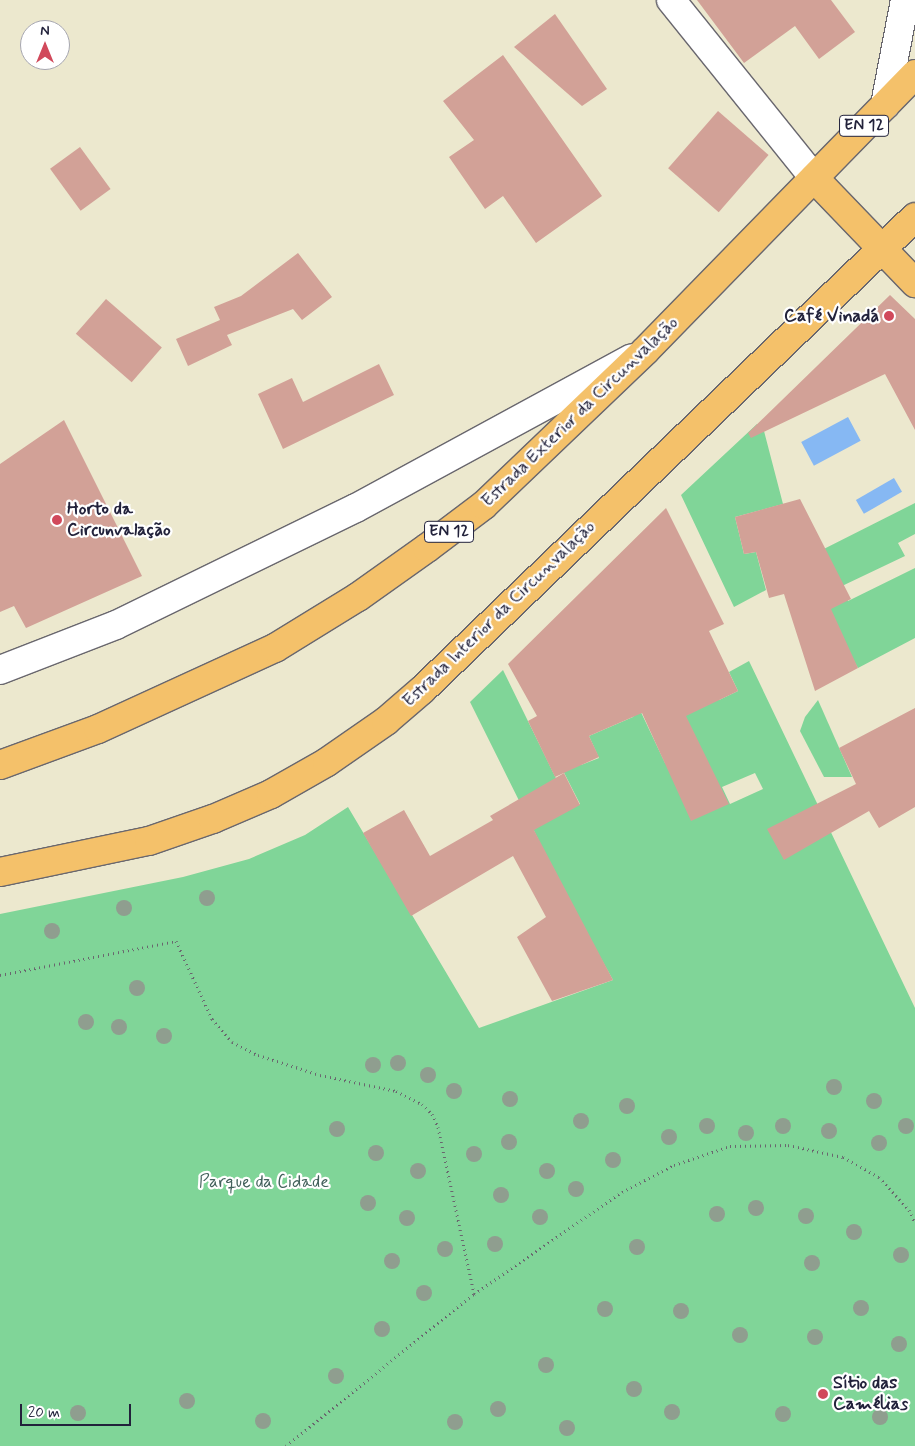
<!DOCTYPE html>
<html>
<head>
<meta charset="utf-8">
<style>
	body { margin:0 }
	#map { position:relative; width:915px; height:1446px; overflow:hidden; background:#ece8ce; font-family:Mynerve,sans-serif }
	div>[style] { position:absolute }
	.green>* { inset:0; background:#80d598 }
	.water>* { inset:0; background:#86b8f3; transform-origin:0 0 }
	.building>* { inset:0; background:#d2a197; transform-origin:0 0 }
	.path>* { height:3px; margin-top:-1.5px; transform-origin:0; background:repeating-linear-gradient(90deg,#69676e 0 1px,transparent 0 5px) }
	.roads { filter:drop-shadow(1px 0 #69676e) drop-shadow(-1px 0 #69676e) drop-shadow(0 1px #69676e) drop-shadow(0 -1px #69676e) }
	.minor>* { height:28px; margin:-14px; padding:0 14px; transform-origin:14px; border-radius:14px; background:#fff }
	.major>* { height:28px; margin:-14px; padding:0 14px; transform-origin:14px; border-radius:14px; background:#f4c16a }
	.trees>* { width:16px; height:16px; margin:-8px; border-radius:50%; background:#8f9e8f }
	.dots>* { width:14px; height:14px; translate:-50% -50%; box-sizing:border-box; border:2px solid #fff; border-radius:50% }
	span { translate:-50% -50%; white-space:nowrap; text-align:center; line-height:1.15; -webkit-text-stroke:4.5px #fff; paint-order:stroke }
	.shield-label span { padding:1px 4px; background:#fff; border:1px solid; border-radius:4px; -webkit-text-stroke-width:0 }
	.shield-label { font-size:16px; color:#22223b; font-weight:700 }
	.poi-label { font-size:18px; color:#22223b; font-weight:700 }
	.right { translate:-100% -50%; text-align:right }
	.left { translate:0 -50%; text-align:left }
	.street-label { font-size:18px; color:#22223b }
	.park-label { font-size:18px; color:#43615c }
	.north { position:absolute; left:20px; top:20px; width:50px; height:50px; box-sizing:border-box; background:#fff; border:1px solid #a7a7b1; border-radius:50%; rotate:0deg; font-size:14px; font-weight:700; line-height:20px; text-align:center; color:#22223b }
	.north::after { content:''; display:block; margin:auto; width:18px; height:22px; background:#d1495b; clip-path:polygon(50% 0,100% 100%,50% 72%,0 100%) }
	.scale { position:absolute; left:20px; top:1404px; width:111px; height:22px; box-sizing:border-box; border:2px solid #22223b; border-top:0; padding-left:6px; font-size:15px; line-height:18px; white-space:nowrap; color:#22223b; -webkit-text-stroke:4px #fff; paint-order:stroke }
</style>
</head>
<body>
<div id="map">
	<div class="green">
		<div style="clip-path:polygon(757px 424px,764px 431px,783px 504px,735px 517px,744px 554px,756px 552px,766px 590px,734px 607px,681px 495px)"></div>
		<div style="clip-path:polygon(915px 503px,915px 534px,898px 543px,905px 556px,842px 586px,848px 601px,915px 568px,915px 638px,858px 668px,798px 562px)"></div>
		<div style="clip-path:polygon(evenodd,689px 641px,719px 700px,738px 691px,729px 672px,749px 661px,915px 1008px,915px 1446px,0 1446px,0 914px,183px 877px,249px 859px,305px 835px,348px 807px,479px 1028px,613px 980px,570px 903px,470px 702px,503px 670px,571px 809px,580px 804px,553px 751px,570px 744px,581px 765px,599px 758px,589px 736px,633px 717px,639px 708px,665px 763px,673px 690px,689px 641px,755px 773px,763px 789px,730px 804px,722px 787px,755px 773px)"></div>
		<div style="clip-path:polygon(818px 700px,852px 777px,824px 777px,800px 731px,805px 717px)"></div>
	</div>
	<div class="water">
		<div style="left:848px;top:417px;width:27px;height:53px;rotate:62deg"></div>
		<div style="left:894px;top:478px;width:16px;height:44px;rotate:60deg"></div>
	</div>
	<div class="building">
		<div style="clip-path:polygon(697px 0,831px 0,855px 32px,819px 59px,795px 26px,744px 63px)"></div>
		<div style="clip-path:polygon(555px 14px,607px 89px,582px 106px,514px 47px)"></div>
		<div style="clip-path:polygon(503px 55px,602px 196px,536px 243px,503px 196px,485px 209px,449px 157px,474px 140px,443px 101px)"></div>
		<div style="left:718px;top:111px;width:67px;height:76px;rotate:41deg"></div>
		<div style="left:80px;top:147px;width:52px;height:37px;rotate:54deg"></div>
		<div style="clip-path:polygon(298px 253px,332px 297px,302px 320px,293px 309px,227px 335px,232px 345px,188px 366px,176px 339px,220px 320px,214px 307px,241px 296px)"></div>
		<div style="clip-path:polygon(890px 295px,915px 319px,915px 430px,885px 374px,751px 438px,748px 433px)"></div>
		<div style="left:106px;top:299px;width:74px;height:46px;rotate:41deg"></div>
		<div style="clip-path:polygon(379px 364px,394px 395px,283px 449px,258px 394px,292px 378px,303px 402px)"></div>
		<div style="clip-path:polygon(64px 420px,142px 576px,26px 628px,14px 606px,0 612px,0 464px)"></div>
		<div style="clip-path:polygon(800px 499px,851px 599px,831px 609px,858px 668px,815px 691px,784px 594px,769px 598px,756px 552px,744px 554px,735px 517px)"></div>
		<div style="clip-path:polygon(666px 508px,724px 624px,709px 631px,738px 691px,686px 716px,729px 804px,691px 821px,642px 713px,589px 736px,599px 757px,555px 777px,528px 721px,537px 716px,508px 664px)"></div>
		<div style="clip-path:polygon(915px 708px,915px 807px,879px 828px,869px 811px,784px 860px,767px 829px,856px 784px,839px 748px)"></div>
		<div style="clip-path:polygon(564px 773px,580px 805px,534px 830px,613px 980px,552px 1001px,517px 937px,546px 917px,513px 856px,411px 916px,363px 833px,404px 810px,430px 856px,493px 820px,490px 816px)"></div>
	</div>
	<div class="path">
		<div style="left:0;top:975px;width:179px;rotate:-10.9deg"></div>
		<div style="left:176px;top:941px;width:86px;rotate:65.2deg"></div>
		<div style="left:212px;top:1019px;width:30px;rotate:49deg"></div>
		<div style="left:232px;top:1042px;width:29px;rotate:27deg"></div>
		<div style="left:258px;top:1055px;width:65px;rotate:17.9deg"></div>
		<div style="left:320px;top:1075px;width:78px;rotate:11.9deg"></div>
		<div style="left:396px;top:1091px;width:29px;rotate:27deg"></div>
		<div style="left:422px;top:1104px;width:14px;rotate:45deg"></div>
		<div style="left:432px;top:1114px;width:14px;rotate:65deg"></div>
		<div style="left:438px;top:1127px;width:171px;rotate:77.8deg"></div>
		<div style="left:286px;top:1446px;width:242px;rotate:-39deg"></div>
		<div style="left:474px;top:1294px;width:180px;rotate:-34.6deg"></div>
		<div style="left:622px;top:1192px;width:59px;rotate:-27.4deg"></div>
		<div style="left:674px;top:1165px;width:59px;rotate:-18.7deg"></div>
		<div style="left:730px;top:1146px;width:58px;rotate:-1deg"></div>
		<div style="left:788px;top:1145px;width:56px;rotate:12.3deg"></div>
		<div style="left:843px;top:1157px;width:41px;rotate:29.1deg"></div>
		<div style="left:879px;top:1177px;width:45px;rotate:47.7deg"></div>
		<div style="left:909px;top:1210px;width:14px;rotate:65deg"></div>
	</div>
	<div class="roads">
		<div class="minor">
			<div style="left:671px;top:0;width:228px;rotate:51.2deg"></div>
			<div style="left:885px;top:105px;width:107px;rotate:-79.2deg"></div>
			<div style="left:0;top:670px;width:124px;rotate:-21.2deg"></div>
			<div style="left:116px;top:625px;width:267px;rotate:-26deg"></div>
			<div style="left:356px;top:508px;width:314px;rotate:-28.5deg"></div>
		</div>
		<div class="major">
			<div style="left:814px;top:178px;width:146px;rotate:46.1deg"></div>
			<div style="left:0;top:765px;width:104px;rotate:-20.2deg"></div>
			<div style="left:98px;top:729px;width:195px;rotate:-24.6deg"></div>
			<div style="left:275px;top:648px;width:97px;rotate:-31.6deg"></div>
			<div style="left:358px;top:597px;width:85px;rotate:-35.4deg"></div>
			<div style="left:427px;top:548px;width:71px;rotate:-37deg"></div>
			<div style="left:484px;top:505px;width:223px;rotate:-43.7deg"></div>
			<div style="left:645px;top:351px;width:387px;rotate:-45.7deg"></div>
			<div style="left:0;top:872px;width:152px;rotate:-11.8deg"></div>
			<div style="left:149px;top:841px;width:68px;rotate:-19deg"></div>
			<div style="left:213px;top:819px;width:63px;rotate:-23.3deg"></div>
			<div style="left:271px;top:794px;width:64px;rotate:-29.7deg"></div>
			<div style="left:327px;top:762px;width:72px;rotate:-34.8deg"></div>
			<div style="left:386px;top:721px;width:48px;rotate:-40.7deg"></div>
			<div style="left:422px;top:690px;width:683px;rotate:-43.81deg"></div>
		</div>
	</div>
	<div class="trees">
		<div style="left:207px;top:898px"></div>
		<div style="left:124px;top:908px"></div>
		<div style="left:52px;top:931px"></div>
		<div style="left:137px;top:988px"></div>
		<div style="left:86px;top:1022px"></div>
		<div style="left:119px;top:1027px"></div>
		<div style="left:164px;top:1036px"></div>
		<div style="left:398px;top:1063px"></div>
		<div style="left:373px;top:1065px"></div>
		<div style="left:428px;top:1075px"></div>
		<div style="left:834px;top:1087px"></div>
		<div style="left:454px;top:1091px"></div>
		<div style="left:510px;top:1099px"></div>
		<div style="left:874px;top:1101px"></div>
		<div style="left:627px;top:1106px"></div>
		<div style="left:581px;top:1121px"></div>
		<div style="left:707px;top:1126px"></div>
		<div style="left:783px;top:1126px"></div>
		<div style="left:906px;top:1126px"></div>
		<div style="left:337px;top:1129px"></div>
		<div style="left:829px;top:1131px"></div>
		<div style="left:746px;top:1133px"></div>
		<div style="left:669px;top:1137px"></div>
		<div style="left:509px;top:1142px"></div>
		<div style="left:879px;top:1143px"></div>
		<div style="left:376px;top:1153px"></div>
		<div style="left:474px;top:1154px"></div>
		<div style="left:613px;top:1160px"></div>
		<div style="left:418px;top:1171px"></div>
		<div style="left:547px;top:1171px"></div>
		<div style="left:576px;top:1189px"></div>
		<div style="left:501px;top:1195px"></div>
		<div style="left:368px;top:1203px"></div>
		<div style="left:756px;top:1208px"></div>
		<div style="left:717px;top:1214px"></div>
		<div style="left:806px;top:1216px"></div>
		<div style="left:540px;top:1217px"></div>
		<div style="left:407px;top:1218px"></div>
		<div style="left:854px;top:1232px"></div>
		<div style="left:495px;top:1244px"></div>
		<div style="left:637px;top:1247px"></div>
		<div style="left:445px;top:1249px"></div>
		<div style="left:901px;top:1255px"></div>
		<div style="left:392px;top:1261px"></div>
		<div style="left:812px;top:1263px"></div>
		<div style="left:424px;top:1293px"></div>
		<div style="left:861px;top:1308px"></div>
		<div style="left:605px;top:1309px"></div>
		<div style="left:681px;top:1311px"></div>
		<div style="left:382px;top:1329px"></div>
		<div style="left:740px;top:1335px"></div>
		<div style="left:815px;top:1337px"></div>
		<div style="left:899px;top:1344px"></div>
		<div style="left:546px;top:1365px"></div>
		<div style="left:336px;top:1376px"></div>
		<div style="left:634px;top:1389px"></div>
		<div style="left:187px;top:1401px"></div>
		<div style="left:498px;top:1409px"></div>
		<div style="left:672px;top:1412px"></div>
		<div style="left:78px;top:1413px"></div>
		<div style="left:783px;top:1414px"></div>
		<div style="left:880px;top:1417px"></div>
		<div style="left:263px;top:1421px"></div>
		<div style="left:455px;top:1422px"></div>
		<div style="left:567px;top:1428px"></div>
	</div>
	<div class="dots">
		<div style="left:889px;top:316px;background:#d1495b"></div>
		<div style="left:57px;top:520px;background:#d1495b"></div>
		<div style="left:823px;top:1394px;background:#d1495b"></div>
	</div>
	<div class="shield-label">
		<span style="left:864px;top:126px">EN 12</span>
		<span style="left:449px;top:532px">EN 12</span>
	</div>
	<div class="poi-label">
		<span class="right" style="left:879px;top:316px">Café Vinadá</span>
		<span class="left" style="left:67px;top:520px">Horto da<br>Circunvalação</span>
		<span class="left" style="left:833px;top:1394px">Sítio das<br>Camélias</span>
	</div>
	<div class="street-label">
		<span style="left:580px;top:412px;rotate:-44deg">Estrada Exterior da Circunvalação</span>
		<span style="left:499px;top:614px;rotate:-44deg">Estrada Interior da Circunvalação</span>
	</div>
	<div class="park-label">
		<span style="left:264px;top:1182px">Parque da Cidade</span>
	</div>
	<div class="north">N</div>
	<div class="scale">20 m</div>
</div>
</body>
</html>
